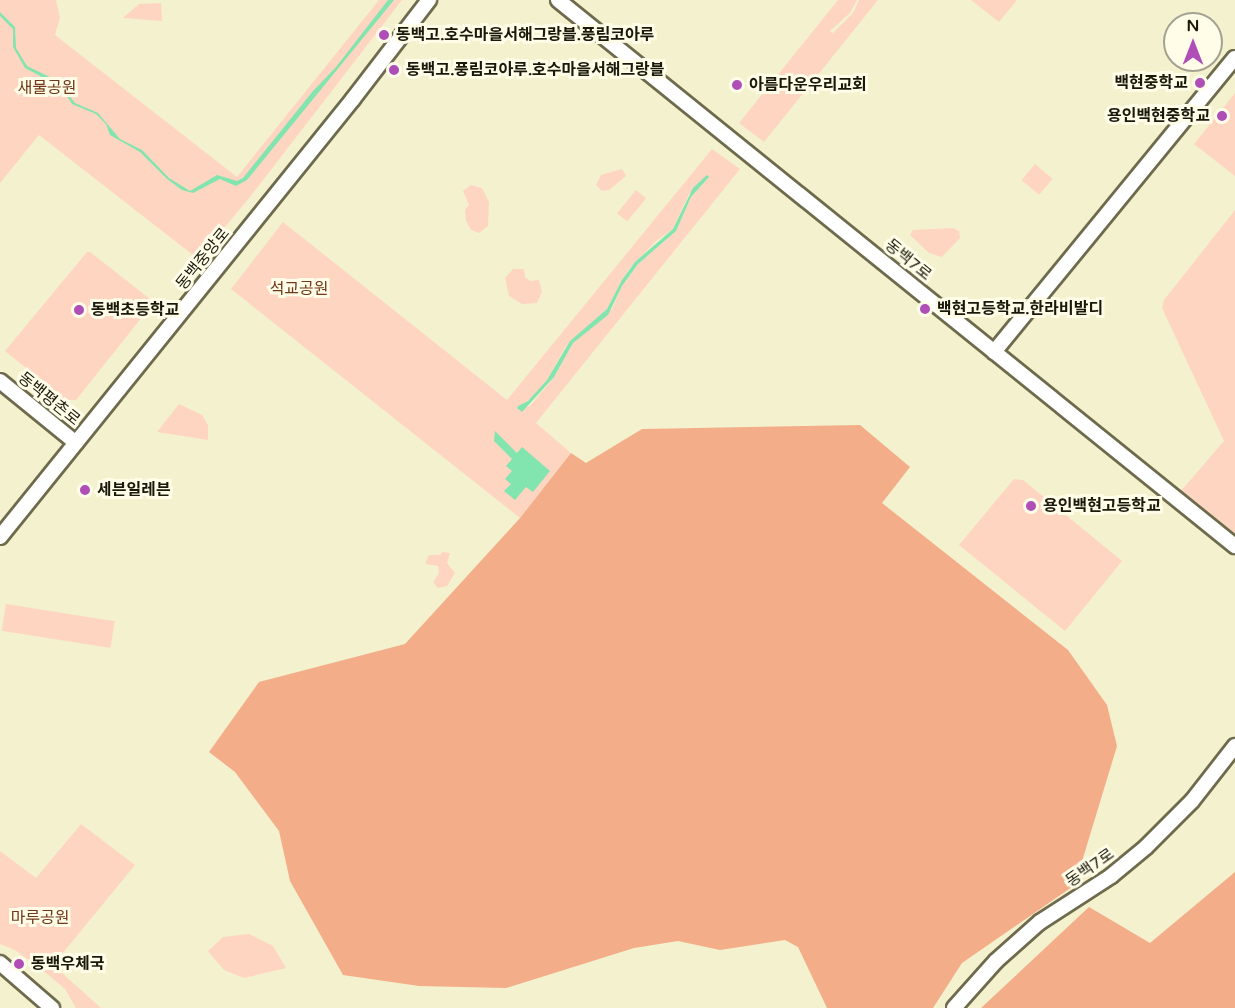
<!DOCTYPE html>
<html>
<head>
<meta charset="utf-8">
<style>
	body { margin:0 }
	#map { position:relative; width:1235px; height:1008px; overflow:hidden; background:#f4f1ce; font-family:"Varela Round","Noto Sans KR",sans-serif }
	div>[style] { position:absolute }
	.green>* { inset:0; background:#fed5c1; transform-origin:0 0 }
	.forest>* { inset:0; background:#f4ad89 }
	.water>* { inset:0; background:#82e4af }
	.roads { filter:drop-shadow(2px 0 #6e6b4d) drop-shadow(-2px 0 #6e6b4d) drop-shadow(0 2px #6e6b4d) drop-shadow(0 -2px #6e6b4d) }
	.minor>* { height:14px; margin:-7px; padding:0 7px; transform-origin:7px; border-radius:7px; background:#fff }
	.dots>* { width:16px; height:16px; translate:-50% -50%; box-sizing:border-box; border:3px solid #fffde8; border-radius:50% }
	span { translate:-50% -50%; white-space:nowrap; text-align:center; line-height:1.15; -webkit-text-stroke:6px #fffde8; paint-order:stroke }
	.poi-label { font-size:16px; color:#19180b; font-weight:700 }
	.left { translate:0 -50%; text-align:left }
	.right { translate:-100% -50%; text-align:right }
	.park-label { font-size:16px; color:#703818 }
	.street-label { font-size:16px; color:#19180b }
	.north { position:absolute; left:1163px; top:12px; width:60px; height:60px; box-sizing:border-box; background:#fffde8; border:2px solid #a3a190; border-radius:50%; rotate:0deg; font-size:16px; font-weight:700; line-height:24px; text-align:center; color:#19180b }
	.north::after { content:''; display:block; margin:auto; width:21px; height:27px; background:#ae4eb6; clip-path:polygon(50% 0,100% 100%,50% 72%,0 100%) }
</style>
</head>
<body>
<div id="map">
	<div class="green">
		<div style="clip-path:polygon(0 0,56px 0,60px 18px,55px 35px,237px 177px,379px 0,402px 0,250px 197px,198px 259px,39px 135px,0 183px)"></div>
		<div style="clip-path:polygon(838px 0,857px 0,850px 13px,830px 31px,833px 33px,853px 13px,859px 0,878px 0,764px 142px,739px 123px)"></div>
		<div style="clip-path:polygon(971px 0,1017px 0,999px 22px)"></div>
		<div style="clip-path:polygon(161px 3px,162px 21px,123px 18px,139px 4px)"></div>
		<div style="clip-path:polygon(1235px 93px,1235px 176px,1194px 144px)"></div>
		<div style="clip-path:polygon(evenodd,712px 149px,740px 169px,536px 423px,571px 453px,520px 518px,231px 289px,283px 222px,507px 400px,712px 149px,709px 177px,691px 197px,676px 231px,638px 264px,622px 286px,612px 309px,573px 343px,554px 377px,531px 405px,525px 408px,517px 408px,534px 396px,547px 380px,566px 346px,607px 309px,628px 270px,656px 241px,673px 229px,689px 194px,709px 177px)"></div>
		<div style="left:1035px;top:164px;width:23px;height:21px;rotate:40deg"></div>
		<div style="clip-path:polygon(622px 169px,626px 176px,609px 190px,602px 191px,596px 185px,601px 175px)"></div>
		<div style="clip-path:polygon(471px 185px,482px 188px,489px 202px,488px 226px,479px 233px,471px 230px,466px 221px,465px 210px,469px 205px,463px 191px)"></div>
		<div style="left:636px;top:190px;width:13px;height:30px;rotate:39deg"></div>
		<div style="clip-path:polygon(1235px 210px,1235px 533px,1181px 491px,1224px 441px,1162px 308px,1164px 300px)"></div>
		<div style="clip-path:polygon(953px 228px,959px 231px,960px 238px,942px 257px,929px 253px,910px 235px,913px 230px)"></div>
		<div style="clip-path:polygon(87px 252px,90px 252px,154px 302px,76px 400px,65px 400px,5px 351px)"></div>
		<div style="clip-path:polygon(513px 269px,524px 269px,525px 277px,530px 281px,539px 280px,542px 292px,537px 303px,522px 304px,509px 296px,505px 278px)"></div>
		<div style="clip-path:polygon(179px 404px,202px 415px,208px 425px,208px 440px,157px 432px)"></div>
		<div style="clip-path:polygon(1014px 479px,1023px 480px,1122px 561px,1065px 631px,959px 545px)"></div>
		<div style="clip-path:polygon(442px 552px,450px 553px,447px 563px,455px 573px,447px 586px,438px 588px,433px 582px,439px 573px,438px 566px,426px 564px,426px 561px,429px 555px,440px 555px)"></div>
		<div style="left:6px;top:604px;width:110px;height:27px;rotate:9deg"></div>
		<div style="clip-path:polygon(81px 824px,135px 865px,53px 965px,101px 1008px,76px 1008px,65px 989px,46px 973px,15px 950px,0 944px,0 851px,36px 878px)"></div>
		<div style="clip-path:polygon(249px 934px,273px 946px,286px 968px,244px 978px,224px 970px,208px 951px,223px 937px)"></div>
	</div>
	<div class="forest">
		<div style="clip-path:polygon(860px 425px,910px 467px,882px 503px,1068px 650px,1107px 705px,1117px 746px,1080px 868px,1085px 878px,962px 963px,933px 1008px,827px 1008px,798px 947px,785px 940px,720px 950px,678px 941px,634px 948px,506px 988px,419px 986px,343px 975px,290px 881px,279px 831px,235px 772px,209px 752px,259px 682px,405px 644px,520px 518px,571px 453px,586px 463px,642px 429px)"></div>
		<div style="clip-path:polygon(1235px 872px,1235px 1008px,981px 1008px,1089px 907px,1150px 943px)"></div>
	</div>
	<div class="water">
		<div style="clip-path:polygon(388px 0,394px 0,247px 180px,236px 186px,220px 179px,193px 193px,182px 190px,167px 179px,140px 152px,110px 135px,106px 124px,96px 114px,72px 104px,61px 87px,25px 68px,13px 47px,13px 29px,0 16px,0 12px,15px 27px,16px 48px,27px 66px,58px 81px,75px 103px,98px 113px,120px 139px,142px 150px,169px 178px,190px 191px,217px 175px,237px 181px,243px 178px,313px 91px,336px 67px)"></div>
		<div style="clip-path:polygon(707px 175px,709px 177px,691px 197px,676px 231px,638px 264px,622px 286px,608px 315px,573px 343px,554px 377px,522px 412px,517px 408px,518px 406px,528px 401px,547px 380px,570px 341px,607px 309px,622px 280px,635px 262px,673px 229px,693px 188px)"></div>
		<div style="clip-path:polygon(495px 431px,517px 453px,522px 447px,550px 471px,533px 492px,526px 487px,515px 500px,504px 491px,511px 484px,505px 479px,512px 471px,506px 466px,512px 459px,494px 441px)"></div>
	</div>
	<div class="roads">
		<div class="minor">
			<div style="left:558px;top:0;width:870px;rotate:38.89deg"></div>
			<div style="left:994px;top:352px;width:380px;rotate:-50.7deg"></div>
			<div style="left:0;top:381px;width:98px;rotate:39.2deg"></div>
			<div style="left:0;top:537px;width:563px;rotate:-51.13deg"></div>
			<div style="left:353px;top:99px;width:125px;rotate:-52.5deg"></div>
			<div style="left:0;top:963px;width:69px;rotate:40.9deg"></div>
			<div style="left:954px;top:1008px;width:63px;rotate:-48.2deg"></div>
			<div style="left:996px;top:961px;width:59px;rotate:-41.6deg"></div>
			<div style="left:1040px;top:922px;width:85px;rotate:-32.9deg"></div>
			<div style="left:1111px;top:876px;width:45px;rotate:-39.6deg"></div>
			<div style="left:1146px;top:847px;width:65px;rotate:-45deg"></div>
			<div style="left:1192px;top:801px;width:70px;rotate:-52deg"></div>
		</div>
	</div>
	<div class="dots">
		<div style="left:384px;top:35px;background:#ae4eb6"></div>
		<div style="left:394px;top:70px;background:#ae4eb6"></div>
		<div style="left:1200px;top:83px;background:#ae4eb6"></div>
		<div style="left:737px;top:85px;background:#ae4eb6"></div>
		<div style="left:1222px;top:116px;background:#ae4eb6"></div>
		<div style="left:925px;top:309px;background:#ae4eb6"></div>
		<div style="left:79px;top:310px;background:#ae4eb6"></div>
		<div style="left:85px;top:490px;background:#ae4eb6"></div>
		<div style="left:1031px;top:506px;background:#ae4eb6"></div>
		<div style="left:19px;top:964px;background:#ae4eb6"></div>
	</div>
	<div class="poi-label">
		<span class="left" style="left:396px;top:35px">동백고.호수마을서해그랑블.풍림코아루</span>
		<span class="left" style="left:406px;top:70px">동백고.풍림코아루.호수마을서해그랑블</span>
		<span class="right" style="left:1188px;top:83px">백현중학교</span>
		<span class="left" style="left:749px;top:85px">아름다운우리교회</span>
		<span class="right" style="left:1210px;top:116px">용인백현중학교</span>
		<span class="left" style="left:937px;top:309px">백현고등학교.한라비발디</span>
		<span class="left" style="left:91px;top:310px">동백초등학교</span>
		<span class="left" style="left:97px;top:490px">세븐일레븐</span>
		<span class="left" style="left:1043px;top:506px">용인백현고등학교</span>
		<span class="left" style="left:31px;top:964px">동백우체국</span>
	</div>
	<div class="park-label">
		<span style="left:47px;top:88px">새물공원</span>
		<span style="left:299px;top:289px">석교공원</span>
		<span style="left:40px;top:918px">마루공원</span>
	</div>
	<div class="street-label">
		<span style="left:203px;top:259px;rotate:-51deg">동백중앙로</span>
		<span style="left:908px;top:260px;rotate:39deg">동백7로</span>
		<span style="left:49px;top:399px;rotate:39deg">동백평촌로</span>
		<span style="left:1090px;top:868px;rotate:-35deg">동백7로</span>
	</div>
	<div class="north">N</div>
</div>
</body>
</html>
